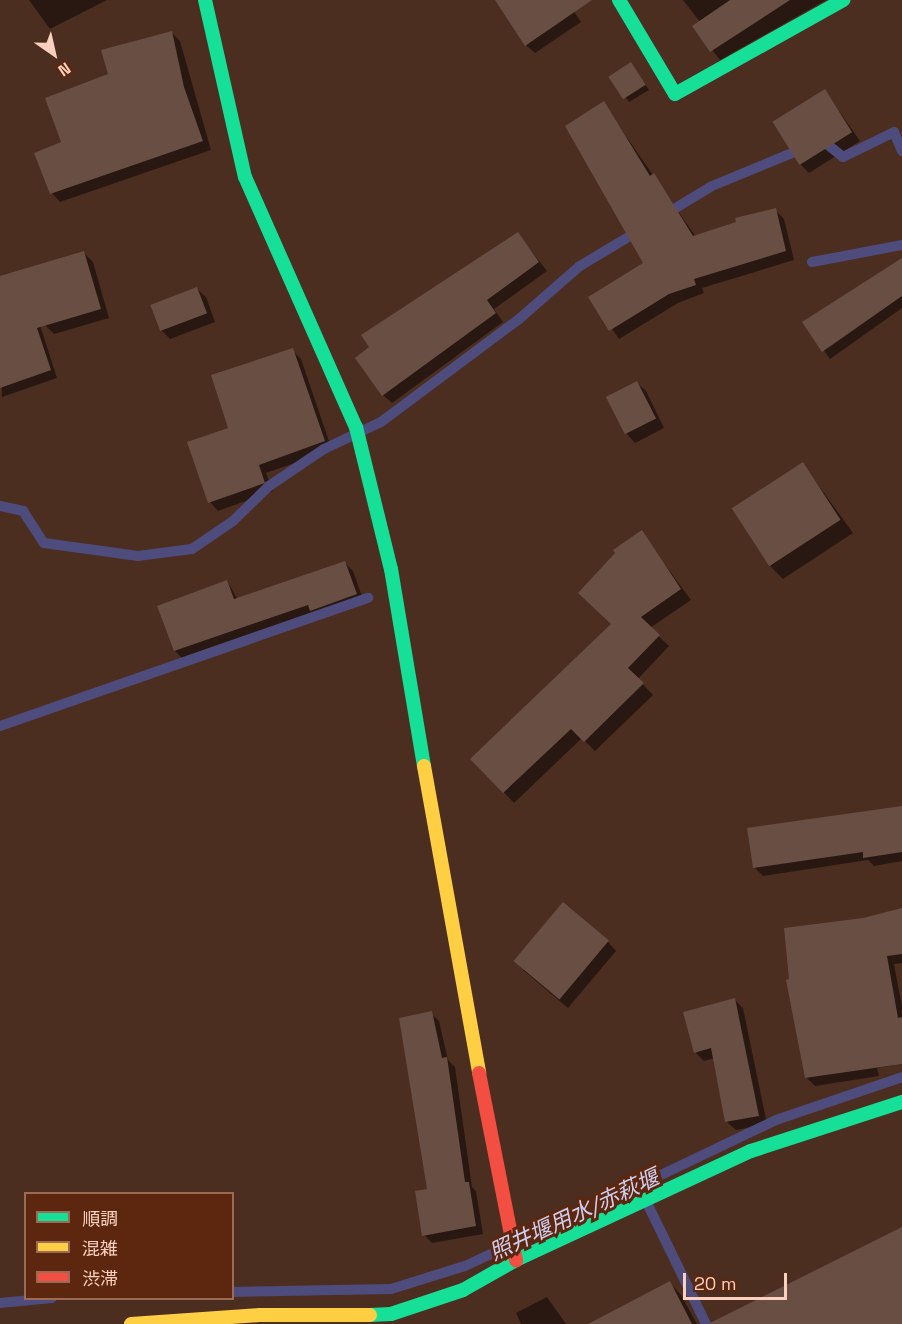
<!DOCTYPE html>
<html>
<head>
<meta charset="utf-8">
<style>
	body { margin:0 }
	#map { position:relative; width:902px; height:1324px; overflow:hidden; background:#4c2e20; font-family:"Space Grotesk","Noto Sans JP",sans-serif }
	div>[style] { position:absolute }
	.shadow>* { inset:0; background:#0007 }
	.stream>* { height:10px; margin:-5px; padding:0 5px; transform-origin:5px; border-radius:5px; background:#4e4c7c }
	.building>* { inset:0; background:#684e43; transform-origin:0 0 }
	.fast>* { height:14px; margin:-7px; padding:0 7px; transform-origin:7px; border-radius:7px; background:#16e098 }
	.slow>* { height:14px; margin:-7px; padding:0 7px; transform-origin:7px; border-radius:7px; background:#ffcf43 }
	.jam>* { height:14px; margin:-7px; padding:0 7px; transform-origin:7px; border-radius:7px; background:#f24e42 }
	span { translate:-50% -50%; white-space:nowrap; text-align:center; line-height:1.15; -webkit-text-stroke:6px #5d270f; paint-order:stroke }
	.water-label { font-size:22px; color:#ced0f2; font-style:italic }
	.legend { position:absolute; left:24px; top:1192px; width:210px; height:108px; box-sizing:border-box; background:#5d270f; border:2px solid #9c6b55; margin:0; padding:8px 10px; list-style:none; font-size:18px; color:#fbd0bf }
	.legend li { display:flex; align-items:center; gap:12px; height:30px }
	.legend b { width:30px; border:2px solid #9c6b55 }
	.north { position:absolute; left:24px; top:24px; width:60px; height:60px; -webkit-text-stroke:4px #5d270f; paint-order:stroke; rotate:146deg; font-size:16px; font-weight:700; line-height:24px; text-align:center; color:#fbd0bf }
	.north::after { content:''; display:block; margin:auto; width:21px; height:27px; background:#fbd0bf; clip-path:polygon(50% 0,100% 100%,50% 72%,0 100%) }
	.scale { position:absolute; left:683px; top:1273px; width:104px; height:27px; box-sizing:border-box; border:3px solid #fbd0bf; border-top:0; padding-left:8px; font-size:18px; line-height:21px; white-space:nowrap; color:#fbd0bf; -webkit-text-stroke:4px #5d270f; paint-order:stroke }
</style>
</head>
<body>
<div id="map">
	<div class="shadow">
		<div style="clip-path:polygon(29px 0,107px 0,50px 29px)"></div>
		<div style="clip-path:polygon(517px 0,566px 0,581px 22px,535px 53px,526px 45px)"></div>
		<div style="clip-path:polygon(683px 0,826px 0,720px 60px,694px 26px,700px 22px)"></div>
		<div style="clip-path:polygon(171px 32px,180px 41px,211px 150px,60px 202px,52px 193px,63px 143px)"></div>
		<div style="clip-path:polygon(631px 64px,649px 90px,629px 102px,610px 76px)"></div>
		<div style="clip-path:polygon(825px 91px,860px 141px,809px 173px,800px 164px)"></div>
		<div style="clip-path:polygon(603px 103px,696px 237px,775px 210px,784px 219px,794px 260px,702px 288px,704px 293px,678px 303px,619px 339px,590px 297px,645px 263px)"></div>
		<div style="clip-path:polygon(518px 234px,547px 271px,494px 309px,503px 322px,392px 403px,383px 395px)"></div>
		<div style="clip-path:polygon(84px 253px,93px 262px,109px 318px,54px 334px,45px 325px)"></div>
		<div style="clip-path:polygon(902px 263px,902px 308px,830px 359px,804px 323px)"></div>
		<div style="clip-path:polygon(197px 289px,206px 297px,215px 322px,170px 339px,161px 330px)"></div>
		<div style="clip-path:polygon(39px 322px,57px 378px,2px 397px,0 325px)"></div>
		<div style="clip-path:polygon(292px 350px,301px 359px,332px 450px,266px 473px,273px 491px,218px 511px,210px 502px,230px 429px)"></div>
		<div style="clip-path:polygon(637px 383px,646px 391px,664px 428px,635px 443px,627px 434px,608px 397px)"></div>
		<div style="clip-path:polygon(803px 464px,853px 533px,783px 579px,770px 566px)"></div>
		<div style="clip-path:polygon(641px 532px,691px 600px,650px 628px,669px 646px,638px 679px,653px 695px,595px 751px,582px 738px,514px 803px,472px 759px,613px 624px)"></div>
		<div style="clip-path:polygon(345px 563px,353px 571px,364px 602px,319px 618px,314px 613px,183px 659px,175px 651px,227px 581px,238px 600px)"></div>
		<div style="clip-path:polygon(902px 808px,902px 861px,874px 866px,868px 860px,763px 876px,754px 867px)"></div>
		<div style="clip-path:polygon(902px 911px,902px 963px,894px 964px,902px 1006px,902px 1064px,877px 1068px,879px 1076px,815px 1086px,806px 1077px,863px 920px)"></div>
		<div style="clip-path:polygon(608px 942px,616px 951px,568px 1008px,523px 970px)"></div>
		<div style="clip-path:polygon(734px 999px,743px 1008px,767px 1124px,736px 1130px,727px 1122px,715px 1058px,704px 1061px,695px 1052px)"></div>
		<div style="clip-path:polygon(431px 1013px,439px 1021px,448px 1060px,455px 1067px,472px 1187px,476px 1191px,483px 1234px,432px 1243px,424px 1235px,429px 1190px)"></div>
		<div style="clip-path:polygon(670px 1283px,681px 1295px,697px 1324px,592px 1324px)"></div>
		<div style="clip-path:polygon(547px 1297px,566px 1324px,521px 1324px,516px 1313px)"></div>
	</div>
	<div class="stream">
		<div style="left:818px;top:142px;width:4px;rotate:-27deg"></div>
		<div style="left:822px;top:140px;width:27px;rotate:39deg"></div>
		<div style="left:843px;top:157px;width:57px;rotate:-26.1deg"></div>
		<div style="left:894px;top:132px;width:21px;rotate:67deg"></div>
		<div style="left:664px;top:215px;width:56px;rotate:-31.1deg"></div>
		<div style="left:712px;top:186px;width:100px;rotate:-22.4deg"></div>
		<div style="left:812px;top:262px;width:92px;rotate:-10.7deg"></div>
		<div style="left:0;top:506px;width:24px;rotate:12deg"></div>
		<div style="left:23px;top:511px;width:38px;rotate:57deg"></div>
		<div style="left:44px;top:543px;width:95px;rotate:7.9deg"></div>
		<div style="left:138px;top:556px;width:54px;rotate:-7.4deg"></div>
		<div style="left:192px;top:549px;width:50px;rotate:-34.3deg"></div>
		<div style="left:233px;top:521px;width:50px;rotate:-44.2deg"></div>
		<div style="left:269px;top:486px;width:66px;rotate:-33.9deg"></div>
		<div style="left:324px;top:449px;width:63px;rotate:-25.3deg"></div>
		<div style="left:381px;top:422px;width:171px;rotate:-36.7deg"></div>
		<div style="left:518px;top:320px;width:82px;rotate:-41.1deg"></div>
		<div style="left:580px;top:266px;width:70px;rotate:-31deg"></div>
		<div style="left:0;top:726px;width:390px;rotate:-19.2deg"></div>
		<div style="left:642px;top:1184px;width:148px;rotate:-25.5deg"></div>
		<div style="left:776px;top:1120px;width:133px;rotate:-18.8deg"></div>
		<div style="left:647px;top:1203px;width:135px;rotate:64deg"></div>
		<div style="left:232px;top:1292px;width:159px;rotate:-1.1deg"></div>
		<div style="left:391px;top:1289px;width:77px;rotate:-17.3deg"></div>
		<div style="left:465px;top:1266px;width:47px;rotate:-24.9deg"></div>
		<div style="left:0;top:1303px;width:52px;rotate:-5.5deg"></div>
	</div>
	<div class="building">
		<div style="clip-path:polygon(495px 0,592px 0,525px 46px)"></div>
		<div style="clip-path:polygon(730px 0,790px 0,710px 52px,692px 26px)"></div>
		<div style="clip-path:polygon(172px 31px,184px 87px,203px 141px,50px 194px,34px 153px,61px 142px,45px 98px,108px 74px,101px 50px)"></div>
		<div style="left:631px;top:62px;width:27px;height:27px;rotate:57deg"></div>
		<div style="left:825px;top:89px;width:51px;height:62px;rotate:58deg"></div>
		<div style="clip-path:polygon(604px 101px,650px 176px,654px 173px,693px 236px,736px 222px,735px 218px,776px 208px,786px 251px,694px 279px,696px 285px,669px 294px,609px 331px,588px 297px,643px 263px,565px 126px)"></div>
		<div style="clip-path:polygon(518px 232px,539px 262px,487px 300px,496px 313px,382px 396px,355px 358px,369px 347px,361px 335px)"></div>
		<div style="clip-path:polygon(84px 251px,101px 309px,37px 328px,51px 370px,0 388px,0 276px)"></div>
		<div style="clip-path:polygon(902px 258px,902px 296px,822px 352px,802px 322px)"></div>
		<div style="left:197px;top:287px;width:28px;height:50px;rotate:69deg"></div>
		<div style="clip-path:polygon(293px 348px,325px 441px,259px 465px,265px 483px,208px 503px,187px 442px,228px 428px,211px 375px)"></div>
		<div style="left:637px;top:381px;width:42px;height:35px;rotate:63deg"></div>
		<div style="left:803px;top:462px;width:69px;height:85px;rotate:57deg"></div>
		<div style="clip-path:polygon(642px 530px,681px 589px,641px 617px,660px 635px,628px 668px,644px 683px,584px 742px,571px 729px,503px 793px,470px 759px,611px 624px,578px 593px,615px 553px,613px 550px)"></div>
		<div style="clip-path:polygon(345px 561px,357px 594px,310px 611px,308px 605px,174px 651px,157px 606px,227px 580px,234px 599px)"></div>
		<div style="clip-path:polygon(902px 806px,902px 852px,863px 858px,863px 852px,753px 868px,747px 828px)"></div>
		<div style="left:563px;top:902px;width:60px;height:77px;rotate:40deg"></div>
		<div style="clip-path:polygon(902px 908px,902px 954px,887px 956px,898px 1018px,902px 1017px,902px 1064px,805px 1078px,786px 980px,789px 979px,784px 928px,863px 918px)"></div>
		<div style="clip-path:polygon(735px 998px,759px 1116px,725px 1122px,711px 1048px,694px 1053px,683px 1012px)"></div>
		<div style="clip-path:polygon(432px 1011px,442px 1058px,447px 1057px,465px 1182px,469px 1182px,476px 1226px,422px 1236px,415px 1191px,427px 1189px,399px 1018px)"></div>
		<div style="clip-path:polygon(902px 1227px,902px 1324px,708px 1324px)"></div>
		<div style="clip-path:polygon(670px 1281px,692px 1324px,588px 1324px)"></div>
	</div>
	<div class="fast">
		<div style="left:205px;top:0;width:181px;rotate:77.3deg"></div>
		<div style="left:245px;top:177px;width:274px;rotate:66.1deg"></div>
		<div style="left:356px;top:427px;width:146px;rotate:76.2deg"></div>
		<div style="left:391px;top:569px;width:200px;rotate:80.5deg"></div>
		<div style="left:619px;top:0;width:109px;rotate:59.2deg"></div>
		<div style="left:675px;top:94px;width:193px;rotate:-29.2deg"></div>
		<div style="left:370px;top:1315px;width:21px;rotate:-3deg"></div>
		<div style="left:391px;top:1314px;width:76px;rotate:-18.4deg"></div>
		<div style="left:463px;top:1290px;width:61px;rotate:-29.5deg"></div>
		<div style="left:516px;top:1260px;width:259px;rotate:-24.9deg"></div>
		<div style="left:751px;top:1151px;width:159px;rotate:-18deg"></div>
	</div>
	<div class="slow">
		<div style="left:424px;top:766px;width:312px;rotate:79.8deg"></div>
		<div style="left:131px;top:1324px;width:129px;rotate:-4deg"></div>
		<div style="left:260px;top:1315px;width:110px"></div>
	</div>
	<div class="jam">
		<div style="left:479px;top:1073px;width:191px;rotate:78.8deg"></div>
	</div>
	<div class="water-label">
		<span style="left:574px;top:1215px;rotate:-25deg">照井堰用水/赤萩堰</span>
	</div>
	<ul class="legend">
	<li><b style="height:8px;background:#16e098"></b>順調</li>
	<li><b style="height:8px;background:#ffcf43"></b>混雑</li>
	<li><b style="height:8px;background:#f24e42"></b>渋滞</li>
	</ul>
	<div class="north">N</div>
	<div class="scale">20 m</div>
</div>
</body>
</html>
